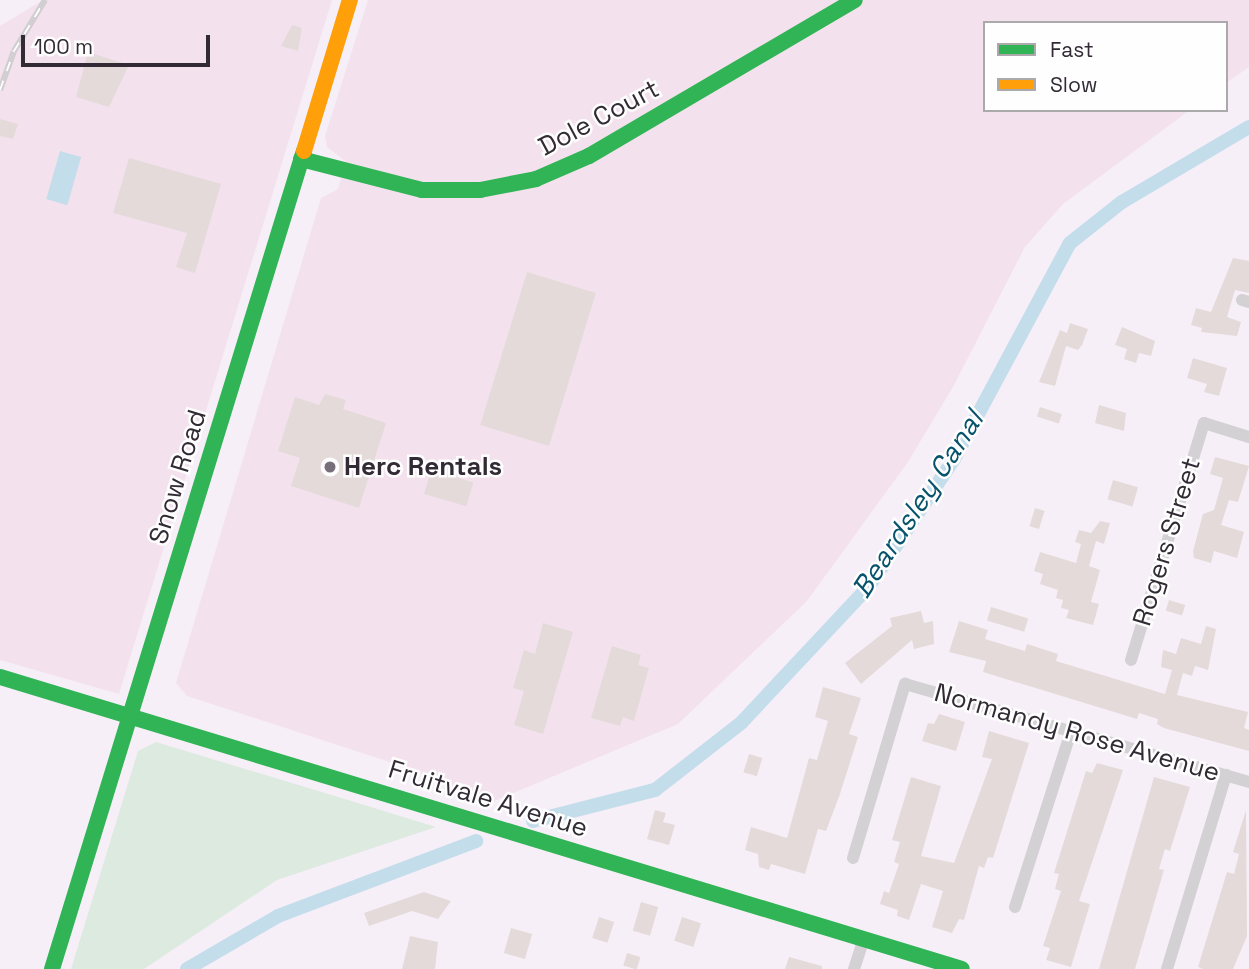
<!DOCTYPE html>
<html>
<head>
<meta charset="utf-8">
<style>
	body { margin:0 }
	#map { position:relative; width:1249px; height:969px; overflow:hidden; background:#f7eff8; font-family:"Space Grotesk",sans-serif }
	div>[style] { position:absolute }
	.industrial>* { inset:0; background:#f3e2ed }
	.green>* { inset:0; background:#ddeae0 }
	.water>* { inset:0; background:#c4ddeb; transform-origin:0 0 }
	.canal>* { height:14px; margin:-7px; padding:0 7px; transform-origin:7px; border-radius:7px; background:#c4ddeb }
	.building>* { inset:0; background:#e4dada; transform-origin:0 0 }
	.street>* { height:12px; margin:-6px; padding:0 6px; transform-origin:6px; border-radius:6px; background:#d3d1d4 }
	.fast>* { height:16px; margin:-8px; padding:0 8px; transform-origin:8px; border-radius:8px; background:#30b455 }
	.slow>* { height:16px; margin:-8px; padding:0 8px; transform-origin:8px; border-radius:8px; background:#ff9f0a }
	.rail>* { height:6px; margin-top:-3px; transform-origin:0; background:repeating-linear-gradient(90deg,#fefefe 0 10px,#d0cdd0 0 20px); box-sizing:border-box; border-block:2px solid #d0cdd0 }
	.dots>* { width:19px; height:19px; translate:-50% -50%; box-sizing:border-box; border:4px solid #fefefe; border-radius:50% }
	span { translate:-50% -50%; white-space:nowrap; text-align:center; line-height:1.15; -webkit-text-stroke:5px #fefefe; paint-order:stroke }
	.street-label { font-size:26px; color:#322a34 }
	.poi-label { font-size:26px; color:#322a34; font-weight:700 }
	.left { translate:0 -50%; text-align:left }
	.water-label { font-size:28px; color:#07536c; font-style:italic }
	.legend { position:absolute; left:983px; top:21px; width:245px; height:91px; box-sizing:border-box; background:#fefefe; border:2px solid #aca9ad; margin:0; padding:9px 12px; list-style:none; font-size:21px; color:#322a34 }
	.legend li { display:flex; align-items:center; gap:14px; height:35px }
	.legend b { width:35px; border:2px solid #aca9ad }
	.scale { position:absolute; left:21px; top:35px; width:189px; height:32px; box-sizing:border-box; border:4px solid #322a34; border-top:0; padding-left:9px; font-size:21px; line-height:24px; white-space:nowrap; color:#322a34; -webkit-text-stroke:5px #fefefe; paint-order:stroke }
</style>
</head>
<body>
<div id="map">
	<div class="industrial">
		<div style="clip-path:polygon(43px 0,332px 0,119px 694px,0 660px,0 26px)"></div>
		<div style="clip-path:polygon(368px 0,1249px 0,1249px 67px,1226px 83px,1226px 23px,985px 23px,985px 110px,1190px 110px,1063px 204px,1025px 247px,953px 387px,908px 462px,807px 601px,678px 724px,492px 802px,405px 767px,187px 696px,176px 683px,321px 198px,338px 189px,346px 162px,327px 147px,325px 136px)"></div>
	</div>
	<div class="green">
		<div style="clip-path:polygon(156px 742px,335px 796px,436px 827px,277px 880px,144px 969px,71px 969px,138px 751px)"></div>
	</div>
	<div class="water">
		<div style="left:60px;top:151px;width:22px;height:50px;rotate:16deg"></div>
	</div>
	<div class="canal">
		<div style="left:533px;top:821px;width:126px;rotate:-14.3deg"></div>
		<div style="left:655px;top:790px;width:109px;rotate:-37.9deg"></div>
		<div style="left:741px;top:723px;width:187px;rotate:-46.9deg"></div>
		<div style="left:869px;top:586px;width:153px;rotate:-56.2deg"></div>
		<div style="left:954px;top:459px;width:245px;rotate:-61.8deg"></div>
		<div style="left:1070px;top:243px;width:66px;rotate:-38.3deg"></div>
		<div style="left:1122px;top:202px;width:147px;rotate:-30.6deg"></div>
		<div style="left:187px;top:969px;width:105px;rotate:-30.2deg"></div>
		<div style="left:278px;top:916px;width:212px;rotate:-20.7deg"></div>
	</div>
	<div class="building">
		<div style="clip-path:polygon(292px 25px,302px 28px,298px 51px,281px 46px)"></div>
		<div style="clip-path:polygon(88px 52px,129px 65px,109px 107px,76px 97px)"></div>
		<div style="clip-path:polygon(0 119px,18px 124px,13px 139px,0 136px)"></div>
		<div style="clip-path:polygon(129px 158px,221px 184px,195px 273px,176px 267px,187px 233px,113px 213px)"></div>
		<div style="clip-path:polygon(1233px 258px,1249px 261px,1249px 293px,1235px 290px,1227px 317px,1241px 322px,1237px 336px,1201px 332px,1202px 328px,1191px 325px,1196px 308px,1211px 312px)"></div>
		<div style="left:527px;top:272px;width:72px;height:160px;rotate:17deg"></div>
		<div style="clip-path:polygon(1070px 323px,1088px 329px,1082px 345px,1078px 350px,1066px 346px,1055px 386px,1039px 382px,1060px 330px,1067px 333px)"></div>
		<div style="clip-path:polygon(1122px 327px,1155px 341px,1151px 356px,1139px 353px,1136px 363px,1124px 359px,1127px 349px,1115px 345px)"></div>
		<div style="clip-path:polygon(1193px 358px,1227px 368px,1219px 396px,1204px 392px,1207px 384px,1187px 378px)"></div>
		<div style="clip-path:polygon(325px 394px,346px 400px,343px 409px,386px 423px,359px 508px,291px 486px,300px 458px,278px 451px,295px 397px,319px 405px)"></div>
		<div style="clip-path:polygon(1099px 405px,1126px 413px,1124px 431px,1095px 423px)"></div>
		<div style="left:1040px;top:407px;width:23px;height:10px;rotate:18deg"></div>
		<div style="clip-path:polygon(1215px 457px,1249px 466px,1238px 502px,1229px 500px,1221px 525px,1244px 532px,1237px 558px,1214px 551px,1211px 563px,1194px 558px,1193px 551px,1203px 514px,1214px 510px,1223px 478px,1210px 474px)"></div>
		<div style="left:431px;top:470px;width:44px;height:25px;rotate:16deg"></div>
		<div style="left:1113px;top:480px;width:26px;height:20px;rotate:16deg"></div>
		<div style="left:1035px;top:508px;width:10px;height:19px;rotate:17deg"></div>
		<div style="clip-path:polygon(1100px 521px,1110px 523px,1104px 544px,1096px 541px,1089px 566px,1100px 570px,1091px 602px,1099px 604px,1093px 625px,1066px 618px,1069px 610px,1061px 608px,1063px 600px,1056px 598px,1058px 590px,1040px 584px,1043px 574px,1034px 571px,1040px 552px,1076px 563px,1081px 544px,1075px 542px,1079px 530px,1091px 533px)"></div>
		<div style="left:1169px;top:600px;width:17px;height:11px;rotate:17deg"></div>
		<div style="left:991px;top:607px;width:39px;height:14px;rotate:17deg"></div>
		<div style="clip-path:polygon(921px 611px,924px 623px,933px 621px,934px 644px,914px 649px,912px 640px,861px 684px,845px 663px,892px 626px,890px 618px)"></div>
		<div style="clip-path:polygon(959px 621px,988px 630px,985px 639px,1025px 651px,1027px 644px,1058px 654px,1056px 661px,1165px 694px,1172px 670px,1161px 667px,1163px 650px,1176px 654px,1181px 638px,1201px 644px,1206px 626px,1216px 629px,1208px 670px,1195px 666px,1192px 676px,1183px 673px,1177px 695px,1248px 712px,1244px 728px,1249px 730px,1249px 751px,1164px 728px,1157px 724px,1158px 719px,1139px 713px,1137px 719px,983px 672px,986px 661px,949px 652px)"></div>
		<div style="clip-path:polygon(543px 623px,573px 632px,543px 734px,514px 725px,524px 691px,513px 688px,524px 650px,535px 654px)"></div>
		<div style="clip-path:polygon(612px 646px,641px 655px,638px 665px,649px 668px,634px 721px,623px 717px,620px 726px,591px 718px)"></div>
		<div style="clip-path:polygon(823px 687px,861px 698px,849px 734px,858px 737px,840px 794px,826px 831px,818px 829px,805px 874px,771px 864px,769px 870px,759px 867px,758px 854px,745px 850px,751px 827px,787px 838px,809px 758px,817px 760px,828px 721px,815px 717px)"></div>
		<div style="clip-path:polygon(939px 714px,965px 722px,956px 751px,922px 741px,928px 723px,934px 724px)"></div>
		<div style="clip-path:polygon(989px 731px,1029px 743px,993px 858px,988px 857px,984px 868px,979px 866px,964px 920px,959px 919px,952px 933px,932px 927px,943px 891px,921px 884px,909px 920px,897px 916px,898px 910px,880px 904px,884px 891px,889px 893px,899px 864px,894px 862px,900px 842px,892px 840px,911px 777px,941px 786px,921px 856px,954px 863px,992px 759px,982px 757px)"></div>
		<div style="left:749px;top:754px;width:14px;height:19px;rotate:17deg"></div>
		<div style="clip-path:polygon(1097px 763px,1123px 770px,1079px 901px,1090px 904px,1071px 967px,1046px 960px,1050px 948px,1043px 946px,1061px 891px,1055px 889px,1059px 874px,1054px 873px,1086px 771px,1092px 773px)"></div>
		<div style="clip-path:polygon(1154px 777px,1190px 787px,1170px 851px,1165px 849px,1159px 869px,1164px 870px,1135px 969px,1099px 969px)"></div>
		<div style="clip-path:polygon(655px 810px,666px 813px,663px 822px,675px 825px,669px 845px,647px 839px)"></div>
		<div style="clip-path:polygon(1246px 810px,1247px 936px,1233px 969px,1203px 969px,1198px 967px,1227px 872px,1234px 874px,1239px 854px,1233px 852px)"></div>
		<div style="clip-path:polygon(424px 892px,451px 901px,438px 919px,412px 911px,369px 926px,364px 913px)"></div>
		<div style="left:641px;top:902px;width:18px;height:30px;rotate:16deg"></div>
		<div style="left:599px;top:917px;width:16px;height:22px;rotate:18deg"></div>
		<div style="left:682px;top:917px;width:20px;height:25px;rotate:18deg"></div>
		<div style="left:511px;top:928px;width:22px;height:26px;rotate:16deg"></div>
		<div style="clip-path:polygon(410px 936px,438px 942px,435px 969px,402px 969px)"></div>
		<div style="left:627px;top:953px;width:14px;height:13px;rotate:17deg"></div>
		<div style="clip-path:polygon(789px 957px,822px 966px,822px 969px,785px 969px)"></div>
	</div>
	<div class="street">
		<div style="left:1242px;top:300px;width:7px;rotate:16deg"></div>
		<div style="left:1131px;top:660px;width:248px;rotate:-72.9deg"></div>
		<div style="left:1204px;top:423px;width:47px;rotate:17.3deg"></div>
		<div style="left:853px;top:858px;width:182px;rotate:-73.4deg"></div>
		<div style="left:905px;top:684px;width:358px;rotate:15.9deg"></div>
		<div style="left:1015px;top:907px;width:185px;rotate:-72.3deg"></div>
		<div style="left:854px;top:969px;width:32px;rotate:-72deg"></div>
		<div style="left:1167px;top:969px;width:203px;rotate:-73.1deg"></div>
	</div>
	<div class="fast">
		<div style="left:301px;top:159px;width:125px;rotate:14.4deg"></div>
		<div style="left:422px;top:190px;width:58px"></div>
		<div style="left:480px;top:190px;width:57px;rotate:-11.1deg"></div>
		<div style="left:536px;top:179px;width:58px;rotate:-23.5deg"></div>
		<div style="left:589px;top:156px;width:308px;rotate:-30.4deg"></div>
		<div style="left:0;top:677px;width:1005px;rotate:16.88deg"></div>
		<div style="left:52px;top:969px;width:856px;rotate:-72.88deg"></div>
	</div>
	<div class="slow">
		<div style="left:304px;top:151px;width:158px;rotate:-73.1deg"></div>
	</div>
	<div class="rail">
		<div style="left:0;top:90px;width:41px;rotate:-70.3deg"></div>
		<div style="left:14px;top:51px;width:60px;rotate:-58.7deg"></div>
	</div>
	<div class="dots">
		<div style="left:330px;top:467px;background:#776f79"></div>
	</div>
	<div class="street-label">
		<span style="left:599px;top:118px;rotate:-28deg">Dole Court</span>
		<span style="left:178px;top:477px;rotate:-73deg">Snow Road</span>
		<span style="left:1167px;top:542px;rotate:-73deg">Rogers Street</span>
		<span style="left:1077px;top:733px;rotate:16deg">Normandy Rose Avenue</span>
		<span style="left:488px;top:799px;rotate:17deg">Fruitvale Avenue</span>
	</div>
	<div class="poi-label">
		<span class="left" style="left:344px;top:467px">Herc Rentals</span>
	</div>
	<div class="water-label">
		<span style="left:917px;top:504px;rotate:-57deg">Beardsley Canal</span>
	</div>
	<ul class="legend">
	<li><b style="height:9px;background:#30b455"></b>Fast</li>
	<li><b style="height:9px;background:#ff9f0a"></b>Slow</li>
	</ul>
	<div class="scale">100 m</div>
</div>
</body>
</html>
